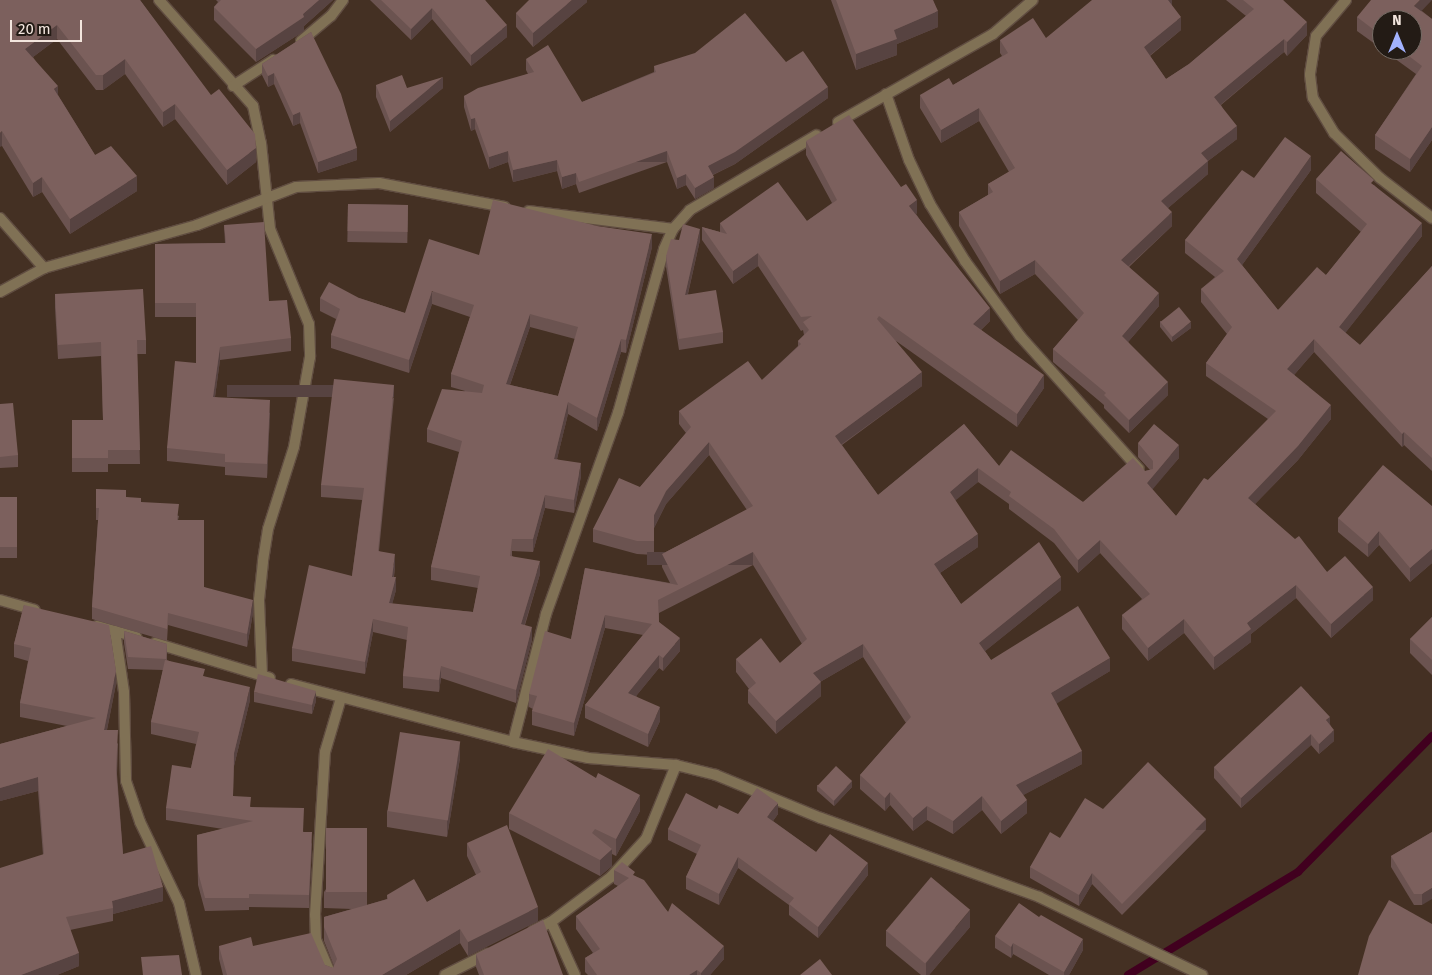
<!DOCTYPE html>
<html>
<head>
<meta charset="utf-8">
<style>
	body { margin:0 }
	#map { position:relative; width:1432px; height:975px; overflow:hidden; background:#443023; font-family:"Fira Sans",sans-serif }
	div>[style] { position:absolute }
	.stream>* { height:8px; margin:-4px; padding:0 4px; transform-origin:4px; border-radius:4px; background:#41001f }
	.roads { filter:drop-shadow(1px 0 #604d41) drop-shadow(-1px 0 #604d41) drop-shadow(0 1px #604d41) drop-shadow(0 -1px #604d41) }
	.street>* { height:10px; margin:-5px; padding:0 5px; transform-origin:5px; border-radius:5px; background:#807155 }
	.wall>* { inset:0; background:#6b5350; transform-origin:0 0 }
	.shaded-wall>* { inset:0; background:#574341; transform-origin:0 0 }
	.building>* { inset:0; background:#7c605d; transform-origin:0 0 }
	span { translate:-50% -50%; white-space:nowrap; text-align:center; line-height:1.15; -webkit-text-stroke:4px #231b15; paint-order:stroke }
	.north { position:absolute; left:1372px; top:10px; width:50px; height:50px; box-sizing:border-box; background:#231b15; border:1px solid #766c65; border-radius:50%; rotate:0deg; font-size:14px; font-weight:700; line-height:20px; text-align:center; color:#f3e6de }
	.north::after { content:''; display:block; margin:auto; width:18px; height:22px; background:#a2b2fd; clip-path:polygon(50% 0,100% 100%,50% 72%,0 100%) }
	.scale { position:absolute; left:10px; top:20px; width:72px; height:22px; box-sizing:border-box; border:2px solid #f3e6de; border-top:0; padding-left:6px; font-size:15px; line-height:18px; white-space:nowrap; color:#f3e6de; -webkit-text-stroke:4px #231b15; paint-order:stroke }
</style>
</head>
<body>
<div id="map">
	<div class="stream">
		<div style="left:1128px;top:975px;width:199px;rotate:-31.2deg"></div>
		<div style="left:1298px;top:872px;width:191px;rotate:-45.4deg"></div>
	</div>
	<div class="roads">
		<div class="street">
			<div style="left:159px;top:0;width:142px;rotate:48.4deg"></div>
			<div style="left:253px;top:106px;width:38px;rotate:78deg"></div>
			<div style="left:261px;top:143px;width:86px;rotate:84deg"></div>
			<div style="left:270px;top:229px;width:103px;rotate:67.7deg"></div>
			<div style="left:309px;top:324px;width:33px;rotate:88deg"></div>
			<div style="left:310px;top:357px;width:91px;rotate:100.1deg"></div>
			<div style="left:294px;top:447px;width:86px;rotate:107.6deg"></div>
			<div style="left:268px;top:529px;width:33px;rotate:99deg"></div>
			<div style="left:263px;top:562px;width:38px;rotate:96deg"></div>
			<div style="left:259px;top:600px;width:75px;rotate:87.7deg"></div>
			<div style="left:1346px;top:0;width:47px;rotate:129.8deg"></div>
			<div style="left:1316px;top:36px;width:39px;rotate:99deg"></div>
			<div style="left:1310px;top:75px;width:23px;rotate:83deg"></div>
			<div style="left:1313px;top:98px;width:41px;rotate:59deg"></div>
			<div style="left:1334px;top:133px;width:64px;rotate:44.4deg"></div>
			<div style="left:1380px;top:178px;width:66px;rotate:37.6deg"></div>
			<div style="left:301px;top:41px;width:39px;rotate:-40deg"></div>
			<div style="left:331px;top:16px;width:20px;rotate:-53deg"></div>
			<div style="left:233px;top:86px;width:48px;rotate:-33deg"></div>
			<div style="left:886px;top:94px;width:70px;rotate:70.8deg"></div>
			<div style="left:909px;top:160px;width:49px;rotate:64.5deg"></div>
			<div style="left:930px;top:204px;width:67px;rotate:58.4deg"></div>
			<div style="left:965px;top:261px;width:93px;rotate:53.7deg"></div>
			<div style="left:1020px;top:336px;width:178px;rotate:48.2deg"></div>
			<div style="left:838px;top:122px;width:178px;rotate:-29.6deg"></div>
			<div style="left:993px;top:34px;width:52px;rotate:-40.4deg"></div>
			<div style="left:529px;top:211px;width:145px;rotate:7.1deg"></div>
			<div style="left:0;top:218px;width:67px;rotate:48.7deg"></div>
			<div style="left:0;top:292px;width:50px;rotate:-28.6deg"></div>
			<div style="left:44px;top:268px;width:159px;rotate:-15.7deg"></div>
			<div style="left:197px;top:225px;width:106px;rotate:-21deg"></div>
			<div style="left:296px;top:187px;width:83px;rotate:-2.8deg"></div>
			<div style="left:379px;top:183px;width:128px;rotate:10.8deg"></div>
			<div style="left:0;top:600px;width:36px;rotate:16deg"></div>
			<div style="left:97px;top:626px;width:41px;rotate:15.8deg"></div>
			<div style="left:115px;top:631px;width:62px;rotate:81.6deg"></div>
			<div style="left:124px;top:692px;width:89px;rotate:88.7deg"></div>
			<div style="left:126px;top:781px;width:43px;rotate:71.1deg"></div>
			<div style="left:140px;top:822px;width:90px;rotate:64.3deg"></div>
			<div style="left:179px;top:903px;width:74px;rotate:76.7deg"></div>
			<div style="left:155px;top:643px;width:120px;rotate:16.9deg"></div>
			<div style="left:291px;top:684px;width:229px;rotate:14.6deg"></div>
			<div style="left:513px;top:742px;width:77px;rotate:12deg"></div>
			<div style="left:588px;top:758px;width:88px;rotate:4.5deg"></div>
			<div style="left:676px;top:765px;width:41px;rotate:14deg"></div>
			<div style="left:716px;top:775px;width:113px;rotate:22.3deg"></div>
			<div style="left:821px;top:818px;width:232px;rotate:19.9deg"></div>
			<div style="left:1039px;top:897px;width:181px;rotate:25.6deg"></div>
			<div style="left:513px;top:742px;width:132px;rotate:-75.5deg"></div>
			<div style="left:546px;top:614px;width:214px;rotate:-70.3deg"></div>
			<div style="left:618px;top:413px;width:170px;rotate:-74.3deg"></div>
			<div style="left:664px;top:249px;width:22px;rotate:-66deg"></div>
			<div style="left:673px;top:229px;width:25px;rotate:-48deg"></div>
			<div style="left:690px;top:210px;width:147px;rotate:-30.6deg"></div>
			<div style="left:551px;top:922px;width:58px;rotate:65.6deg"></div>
			<div style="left:533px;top:931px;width:20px;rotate:-27deg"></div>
			<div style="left:551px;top:922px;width:75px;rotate:-36.9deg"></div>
			<div style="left:611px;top:877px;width:52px;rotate:-47.4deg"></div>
			<div style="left:646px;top:839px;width:80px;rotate:-67.9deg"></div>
			<div style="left:331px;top:975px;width:38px;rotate:-113deg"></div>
			<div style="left:316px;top:940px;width:25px;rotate:-92deg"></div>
			<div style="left:315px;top:915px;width:163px;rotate:-86.5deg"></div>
			<div style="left:325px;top:752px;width:56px;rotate:-73.5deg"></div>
			<div style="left:445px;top:975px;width:47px;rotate:-26.6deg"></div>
		</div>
	</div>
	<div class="wall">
		<div style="clip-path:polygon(0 0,140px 0,256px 162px,227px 185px,175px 119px,163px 127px,125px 74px,103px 90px,96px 90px,57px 39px,33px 57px,58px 95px,95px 155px,137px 191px,70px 234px,42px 192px,33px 197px,2px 146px)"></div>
		<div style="clip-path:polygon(216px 0,333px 0,304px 26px,304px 31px,256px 62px,214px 20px,214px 7px,218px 2px)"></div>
		<div style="clip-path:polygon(370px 0,485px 0,507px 37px,471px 66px,432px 19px,411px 40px)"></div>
		<div style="clip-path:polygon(587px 0,587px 2px,533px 47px,516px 27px,516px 13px)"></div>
		<div style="clip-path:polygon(831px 0,933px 0,938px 27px,897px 44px,897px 55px,856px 70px)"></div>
		<div style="clip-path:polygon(1172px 0,1172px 6px,1181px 30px,1150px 56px,1166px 79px,1189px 64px,1246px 16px,1226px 0,1283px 0,1307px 35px,1287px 56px,1284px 52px,1221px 105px,1237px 139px,1208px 161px,1208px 174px,1168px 208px,1172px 226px,1129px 267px,1159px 306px,1128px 342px,1168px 395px,1129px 433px,1104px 408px,1104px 405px,1053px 362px,1053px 349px,1078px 320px,1035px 274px,1000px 294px,959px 226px,959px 212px,988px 195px,988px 184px,1009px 172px,979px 121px,941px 143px,920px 108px,920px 95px,953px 85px,1002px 56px,1000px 53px,1000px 40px,1046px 38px)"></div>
		<div style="clip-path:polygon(1422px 11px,1432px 19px,1432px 140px,1410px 172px,1375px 149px,1375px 135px,1416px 74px,1383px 50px,1412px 50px,1382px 20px,1382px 49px,1357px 31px,1357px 17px)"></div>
		<div style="clip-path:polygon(311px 32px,357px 160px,318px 173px,300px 123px,293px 126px,274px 84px,268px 87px,262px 75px,262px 64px)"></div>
		<div style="clip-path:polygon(526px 59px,582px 102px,654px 72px,654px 66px,786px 62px,828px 98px,735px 164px,713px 175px,714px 188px,695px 199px,686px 185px,677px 189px,667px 162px,579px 193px,576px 184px,562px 189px,557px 171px,513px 182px,508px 162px,489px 169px,475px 129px,471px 131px,464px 107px,464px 96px,528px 74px,526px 70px)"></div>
		<div style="clip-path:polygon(376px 85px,407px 88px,443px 88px,390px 132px,376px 97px)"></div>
		<div style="clip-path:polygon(806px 141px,917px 213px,916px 214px,990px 321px,981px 330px,1044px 388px,1017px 427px,896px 341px,922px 386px,842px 445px,878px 495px,964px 424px,999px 466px,1083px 502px,1145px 471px,1150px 470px,1138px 457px,1138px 443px,1179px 458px,1152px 489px,1176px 516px,1208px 480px,1268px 419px,1206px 376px,1206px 363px,1227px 334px,1201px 302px,1201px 289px,1215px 277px,1185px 253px,1185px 240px,1254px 178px,1311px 170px,1242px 265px,1278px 310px,1326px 275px,1361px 232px,1316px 193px,1316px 179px,1374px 185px,1422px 236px,1345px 333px,1360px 345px,1432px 266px,1432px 471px,1404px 445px,1402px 447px,1314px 352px,1294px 375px,1331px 419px,1298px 460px,1255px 504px,1327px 572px,1373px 600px,1331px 638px,1296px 598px,1251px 634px,1251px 642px,1214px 670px,1184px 633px,1148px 661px,1122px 629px,1122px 615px,1142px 599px,1100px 553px,1078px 573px,1054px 543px,1009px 509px,1009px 504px,978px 482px,955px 500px,978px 547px,940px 573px,961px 604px,1061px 590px,985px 651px,991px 660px,1110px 671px,1056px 703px,1082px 764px,1023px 795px,1027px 813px,1001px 834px,982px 810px,953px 834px,927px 820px,913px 831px,890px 805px,885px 811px,860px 789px,860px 775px,906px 723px,863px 657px,820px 682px,821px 696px,776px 734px,748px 703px,748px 690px,749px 689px,736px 672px,736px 659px,780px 663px,802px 644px,753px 565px,659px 613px,659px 622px,680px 651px,663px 671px,659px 668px,636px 696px,660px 721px,648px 747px,585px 718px,585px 705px,643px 635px,605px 628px,574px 736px,532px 725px,532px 711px,533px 709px,529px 707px,529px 694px,571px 639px,585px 568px,670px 583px,662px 567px,662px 554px,747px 510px,709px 455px,666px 504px,654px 528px,654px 555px,637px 554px,593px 542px,593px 529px,640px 487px,686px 433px,679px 424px,679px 411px,762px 380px,798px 346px,798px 341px,804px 335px,803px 330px,801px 331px,758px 266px,733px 284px,702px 240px,702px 227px,720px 232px,720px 223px,807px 221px,832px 203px,806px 155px)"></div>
		<div style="left:348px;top:204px;width:60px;height:38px;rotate:1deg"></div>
		<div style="clip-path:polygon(224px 225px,291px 338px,291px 351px,220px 360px,215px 397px,270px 413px,267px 478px,225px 475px,225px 467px,167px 461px,167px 448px,196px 363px,196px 317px,155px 317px,155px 244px,225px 243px)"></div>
		<div style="clip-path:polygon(679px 240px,700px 240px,688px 294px,723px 332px,723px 343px,679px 350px,666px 267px,666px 256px)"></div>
		<div style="clip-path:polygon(evenodd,652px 247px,626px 353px,621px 352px,597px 431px,568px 414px,557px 459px,581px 476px,574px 513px,545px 508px,533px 552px,512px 551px,512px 556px,540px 574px,525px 625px,532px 640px,516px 703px,441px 678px,439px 692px,403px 688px,403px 676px,407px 640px,373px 632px,365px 674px,292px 661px,292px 648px,352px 576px,362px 500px,321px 497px,321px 485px,394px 397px,379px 551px,395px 567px,394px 577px,396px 590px,392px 604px,473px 612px,478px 588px,431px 580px,431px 567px,459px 452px,427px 442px,427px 429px,465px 391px,451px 387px,451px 374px,470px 317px,432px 304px,409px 373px,331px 348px,331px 335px,336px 319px,320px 311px,320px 298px,359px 298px,405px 313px,479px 255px,652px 247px,530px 327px,575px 339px,558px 396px,510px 385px,530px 327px)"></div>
		<div style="clip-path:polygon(55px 294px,146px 340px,146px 354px,137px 354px,140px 464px,108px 464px,108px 472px,72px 472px,72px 420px,103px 420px,101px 356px,58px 359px,55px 308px)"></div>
		<div style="clip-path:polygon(1160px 321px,1191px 328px,1172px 342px,1160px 327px)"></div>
		<div style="clip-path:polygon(0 404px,18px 455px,18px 467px,0 468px)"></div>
		<div style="clip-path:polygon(96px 489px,126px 497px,179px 516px,178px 520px,204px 587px,253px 613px,247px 647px,168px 625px,167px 641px,92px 619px,92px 607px,98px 520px,96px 520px)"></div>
		<div style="left:0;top:497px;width:17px;height:61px"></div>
		<div style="clip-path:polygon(1432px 506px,1432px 563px,1410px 582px,1379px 545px,1368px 557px,1338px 532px,1338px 518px)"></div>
		<div style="clip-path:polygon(24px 605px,116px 684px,107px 730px,118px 744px,117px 774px,123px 854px,163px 901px,113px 914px,113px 921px,70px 930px,79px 966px,57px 975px,0 975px,43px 855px,38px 791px,0 801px,0 744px,67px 726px,20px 717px,20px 703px,28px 661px,14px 657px,14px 644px)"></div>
		<div style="clip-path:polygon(1432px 617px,1432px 675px,1410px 653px,1410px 639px)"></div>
		<div style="clip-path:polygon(124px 631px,167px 644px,167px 660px,205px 677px,250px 700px,234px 766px,233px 796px,251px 807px,304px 832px,312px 844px,309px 908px,249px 907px,249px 910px,205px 911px,198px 885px,197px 835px,223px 829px,166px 820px,166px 808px,191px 768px,196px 744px,151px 734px,151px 722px,163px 670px,128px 669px,124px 643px)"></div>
		<div style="clip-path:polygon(254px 692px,316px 701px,312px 714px,254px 702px)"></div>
		<div style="clip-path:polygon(1330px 724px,1334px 741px,1319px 754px,1311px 745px,1241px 808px,1214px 778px,1214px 767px)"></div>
		<div style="clip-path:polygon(460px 758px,447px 837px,387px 827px,387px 811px)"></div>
		<div style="clip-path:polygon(817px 785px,852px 787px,834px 806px,817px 791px)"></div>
		<div style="clip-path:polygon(717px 809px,738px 814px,778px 814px,773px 821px,816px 852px,868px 875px,818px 938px,789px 915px,789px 905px,738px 868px,719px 905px,686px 889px,686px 877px,697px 854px,668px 840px,668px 829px)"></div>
		<div style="clip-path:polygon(1103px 809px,1206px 830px,1122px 915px,1092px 884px,1079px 906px,1030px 878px,1030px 867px,1060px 838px)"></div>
		<div style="clip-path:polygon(640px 811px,616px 856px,612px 854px,612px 866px,600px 876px,509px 829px,509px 813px)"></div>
		<div style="clip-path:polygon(367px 828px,367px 905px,387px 899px,387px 895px,427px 902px,476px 875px,467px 856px,467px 843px,538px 921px,468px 956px,460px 943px,406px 975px,223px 975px,219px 959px,219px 946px,253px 946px,325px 965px,333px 968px,334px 966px,324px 941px,324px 917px,352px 909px,324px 908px,324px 892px)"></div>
		<div style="clip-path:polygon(1432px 832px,1422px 905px,1414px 905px,1391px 867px,1391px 856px)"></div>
		<div style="clip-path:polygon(614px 870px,635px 876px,668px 912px,724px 959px,710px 975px,588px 975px,585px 972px,585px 958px,593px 953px,576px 929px,576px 916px,618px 886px,614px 884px)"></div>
		<div style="clip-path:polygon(970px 927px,929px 975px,921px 975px,886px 946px,886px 930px)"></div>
		<div style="clip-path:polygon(995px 936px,1083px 950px,1069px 975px,1049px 975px,1013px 954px,1011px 958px,995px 948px)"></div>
		<div style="clip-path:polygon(476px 954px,563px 975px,479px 975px,476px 967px)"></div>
	</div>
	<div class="shaded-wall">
		<div style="clip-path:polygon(319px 0,333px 0,304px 26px,304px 31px,256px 62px,256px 49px,303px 14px)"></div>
		<div style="clip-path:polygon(572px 0,587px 0,587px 2px,533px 47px,533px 33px)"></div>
		<div style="clip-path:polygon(1167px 0,1172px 0,1172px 9px)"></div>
		<div style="clip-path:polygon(1420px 0,1432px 0,1414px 19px,1414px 6px)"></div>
		<div style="clip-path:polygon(432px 8px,432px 19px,411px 40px,411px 29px)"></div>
		<div style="clip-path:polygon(938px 11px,938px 27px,897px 44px,897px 55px,856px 70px,856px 54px,894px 30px)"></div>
		<div style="clip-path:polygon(1181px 17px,1181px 30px,1144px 60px,1144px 47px)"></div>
		<div style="clip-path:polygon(1307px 22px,1307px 35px,1287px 56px,1287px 42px)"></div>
		<div style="clip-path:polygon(57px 25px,57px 39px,25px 63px,25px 49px)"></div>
		<div style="clip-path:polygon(507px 25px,507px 37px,471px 66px,471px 55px)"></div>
		<div style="clip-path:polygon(1284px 39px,1284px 52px,1214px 110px,1214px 97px)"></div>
		<div style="clip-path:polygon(125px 59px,125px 74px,103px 90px,103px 75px)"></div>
		<div style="clip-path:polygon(274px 73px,274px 84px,268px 87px,268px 76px)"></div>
		<div style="clip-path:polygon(443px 77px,443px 88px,390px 132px,390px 121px)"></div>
		<div style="clip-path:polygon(58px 86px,58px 101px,54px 89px)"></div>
		<div style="clip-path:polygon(828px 87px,828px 98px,735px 164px,708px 177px,708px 166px)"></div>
		<div style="clip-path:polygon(175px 104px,175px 119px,163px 127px,163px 112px)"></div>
		<div style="clip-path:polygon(979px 108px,979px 121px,941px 143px,941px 130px)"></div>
		<div style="clip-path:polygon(300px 112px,300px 123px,293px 126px,293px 115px)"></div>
		<div style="clip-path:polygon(475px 118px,475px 129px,471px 131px,471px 119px)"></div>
		<div style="clip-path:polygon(1237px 126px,1237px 139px,1208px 161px,1208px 174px,1161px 214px,1161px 201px,1201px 153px)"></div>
		<div style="clip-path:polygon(1432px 127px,1432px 140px,1410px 172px,1410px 159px)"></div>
		<div style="clip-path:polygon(2px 131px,2px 146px,0 147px,0 133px)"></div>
		<div style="clip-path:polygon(256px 148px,256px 162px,227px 185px,227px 170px)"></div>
		<div style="clip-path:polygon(357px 148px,357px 160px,318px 173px,318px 162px)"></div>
		<div style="clip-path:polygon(508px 151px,508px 162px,489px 169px,489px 157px)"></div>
		<div style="left:667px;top:151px;width:11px;height:93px;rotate:90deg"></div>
		<div style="clip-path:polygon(1311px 156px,1311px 170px,1237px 272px,1237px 259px)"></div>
		<div style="clip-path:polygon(557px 160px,557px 171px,513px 182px,513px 170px)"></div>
		<div style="clip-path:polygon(576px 173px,576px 184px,562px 189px,562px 177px)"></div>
		<div style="clip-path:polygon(686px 174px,686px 185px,677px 189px,677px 178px)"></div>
		<div style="clip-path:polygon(137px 176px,137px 191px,70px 234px,70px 219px)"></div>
		<div style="clip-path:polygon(42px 177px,42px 192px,33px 197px,33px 183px)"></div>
		<div style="clip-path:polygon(714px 177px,714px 188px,695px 199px,695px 188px)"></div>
		<div style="clip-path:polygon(917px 200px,917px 213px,909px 219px,909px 206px)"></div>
		<div style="clip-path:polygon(1172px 212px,1172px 226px,1121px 273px,1121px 260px)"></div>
		<div style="clip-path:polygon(1422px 223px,1422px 236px,1339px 341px,1339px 327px)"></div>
		<div style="clip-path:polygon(700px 229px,700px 240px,685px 306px,685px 295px)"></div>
		<div style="clip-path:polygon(652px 234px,652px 247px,626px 353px,626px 340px)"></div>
		<div style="clip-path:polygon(758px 253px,758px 266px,733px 284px,733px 271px)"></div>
		<div style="clip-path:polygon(1035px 260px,1035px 274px,1000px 294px,1000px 281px)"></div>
		<div style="clip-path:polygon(432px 291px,432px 304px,409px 373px,409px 360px)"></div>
		<div style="clip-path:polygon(1159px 293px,1159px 306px,1122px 349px,1122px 336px)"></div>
		<div style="clip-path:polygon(990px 308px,990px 321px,973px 337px,973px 324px)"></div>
		<div style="clip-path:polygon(530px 314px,530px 327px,506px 396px,506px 384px)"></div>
		<div style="clip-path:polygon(1191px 322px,1191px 328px,1172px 342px,1172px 336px)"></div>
		<div style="clip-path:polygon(621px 339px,621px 352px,597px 431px,597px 418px)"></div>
		<div style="clip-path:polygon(1314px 339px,1314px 352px,1287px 383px,1287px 369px)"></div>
		<div style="clip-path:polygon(220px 347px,220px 360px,213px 411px,213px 397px)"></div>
		<div style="clip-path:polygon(922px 372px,922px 386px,835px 449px,835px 436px)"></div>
		<div style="clip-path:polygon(1044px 375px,1044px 388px,1017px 427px,1017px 414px)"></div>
		<div style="clip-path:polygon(1168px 382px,1168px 395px,1129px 433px,1129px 420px)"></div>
		<div style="left:394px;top:385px;width:12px;height:167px;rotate:90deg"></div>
		<div style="clip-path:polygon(270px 400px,270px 413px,267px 478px,267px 464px)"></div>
		<div style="clip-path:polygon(568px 402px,568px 414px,554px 471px,554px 459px)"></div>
		<div style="clip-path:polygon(1331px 405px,1331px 419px,1298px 460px,1248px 511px,1248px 498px)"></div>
		<div style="clip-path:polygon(1404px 432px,1404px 445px,1402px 447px,1402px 434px)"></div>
		<div style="clip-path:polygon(709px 442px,709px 455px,666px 504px,654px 528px,654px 515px,666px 491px)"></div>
		<div style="clip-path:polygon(1179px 445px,1179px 458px,1147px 496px,1147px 483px)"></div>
		<div style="clip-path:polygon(581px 463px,581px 476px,574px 513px,574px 500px)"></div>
		<div style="clip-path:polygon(978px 468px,978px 482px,950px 505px,950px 492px)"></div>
		<div style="clip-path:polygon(545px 495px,545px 508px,533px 552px,533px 539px)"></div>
		<div style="clip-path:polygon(1379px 531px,1379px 545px,1368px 557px,1368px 544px)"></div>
		<div style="clip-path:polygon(978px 534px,978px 547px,934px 577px,934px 564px)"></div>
		<div style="clip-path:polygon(1100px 540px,1100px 553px,1078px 573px,1078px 560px)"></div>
		<div style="clip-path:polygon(1432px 549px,1432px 563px,1410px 582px,1410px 568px)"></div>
		<div style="left:753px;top:552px;width:13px;height:106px;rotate:90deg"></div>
		<div style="clip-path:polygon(395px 554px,395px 567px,392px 589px,392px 577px)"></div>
		<div style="clip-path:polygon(540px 561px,540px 574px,521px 636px,521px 624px)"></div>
		<div style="clip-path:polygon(396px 577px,396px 590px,389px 616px,389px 603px)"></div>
		<div style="clip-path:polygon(1061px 577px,1061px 590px,979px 656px,979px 643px)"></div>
		<div style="clip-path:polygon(1296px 585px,1296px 598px,1251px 634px,1251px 642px,1214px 670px,1214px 657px,1247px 623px)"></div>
		<div style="clip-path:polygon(1373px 587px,1373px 600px,1331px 638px,1331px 624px)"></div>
		<div style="clip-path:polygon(253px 600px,253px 613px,247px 647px,247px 634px)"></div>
		<div style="clip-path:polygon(605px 615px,605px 628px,574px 736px,574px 723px)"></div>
		<div style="clip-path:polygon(373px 619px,373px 632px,365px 674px,365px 662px)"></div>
		<div style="clip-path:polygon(1184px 619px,1184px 633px,1148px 661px,1148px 648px)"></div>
		<div style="clip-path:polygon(532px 627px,532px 640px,516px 703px,516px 690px)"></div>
		<div style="clip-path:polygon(680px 638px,680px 651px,663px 671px,663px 658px)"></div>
		<div style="clip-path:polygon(863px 644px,863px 657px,813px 686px,813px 673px)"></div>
		<div style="clip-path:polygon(659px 655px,659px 668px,628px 706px,628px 693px)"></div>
		<div style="clip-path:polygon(1110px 658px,1110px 671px,1051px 707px,1051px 693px)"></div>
		<div style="clip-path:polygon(441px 666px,441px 678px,439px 692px,439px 680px)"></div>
		<div style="clip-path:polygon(116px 671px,116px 684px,104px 744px,104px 730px)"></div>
		<div style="clip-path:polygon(821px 682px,821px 696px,776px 734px,776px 721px)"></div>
		<div style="clip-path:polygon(250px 687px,250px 700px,234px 766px,234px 753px)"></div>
		<div style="clip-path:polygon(316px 691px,316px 701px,312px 714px,312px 705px)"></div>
		<div style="clip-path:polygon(660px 707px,660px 721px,648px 747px,648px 734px)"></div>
		<div style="clip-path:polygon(1330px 717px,1330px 728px,1326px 720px)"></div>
		<div style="clip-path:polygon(1334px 730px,1334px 741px,1319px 754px,1319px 744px)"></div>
		<div style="clip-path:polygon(1311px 734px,1311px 745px,1241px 808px,1241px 798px)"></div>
		<div style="clip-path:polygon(460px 742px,460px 758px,447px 837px,447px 821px)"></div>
		<div style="clip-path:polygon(1082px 751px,1082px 764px,1016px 799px,1016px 785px)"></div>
		<div style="clip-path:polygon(38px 777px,38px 791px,0 801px,0 788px)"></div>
		<div style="clip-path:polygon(852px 781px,852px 787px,834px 806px,834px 801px)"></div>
		<div style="clip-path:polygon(890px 792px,890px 805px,885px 811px,885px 798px)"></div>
		<div style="clip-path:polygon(640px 795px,640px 811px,616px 856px,616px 839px)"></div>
		<div style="clip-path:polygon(982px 796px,982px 810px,953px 834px,953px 821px)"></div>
		<div style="clip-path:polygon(1027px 800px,1027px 813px,1001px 834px,1001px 821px)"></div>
		<div style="clip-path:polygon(778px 803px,778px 814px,767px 829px,767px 817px)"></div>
		<div style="clip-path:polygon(927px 806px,927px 820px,913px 831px,913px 818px)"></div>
		<div style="left:1206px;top:819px;width:11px;height:120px;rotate:90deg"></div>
		<div style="clip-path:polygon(312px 832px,312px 844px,309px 908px,309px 895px)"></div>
		<div style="clip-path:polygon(612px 849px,612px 866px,600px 876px,600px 860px)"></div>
		<div style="clip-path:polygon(738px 857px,738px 868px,719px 905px,719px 894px)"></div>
		<div style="clip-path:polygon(868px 863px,868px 875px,818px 938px,818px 927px)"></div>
		<div style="clip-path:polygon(1092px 873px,1092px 884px,1079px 906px,1079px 895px)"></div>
		<div style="clip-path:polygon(163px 887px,163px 901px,113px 914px,113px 908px,112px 901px)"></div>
		<div style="clip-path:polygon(1432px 888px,1432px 899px,1422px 905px,1422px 894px)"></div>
		<div style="clip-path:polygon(538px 907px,538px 921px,468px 956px,468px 942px)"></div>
		<div style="clip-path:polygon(970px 910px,970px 927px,929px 975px,926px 975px,926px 963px)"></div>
		<div style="clip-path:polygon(460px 929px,460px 943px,406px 975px,382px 975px)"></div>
		<div style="clip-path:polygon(1083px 939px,1083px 950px,1069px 975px,1064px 975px,1064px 972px)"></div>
		<div style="clip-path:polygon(1013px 943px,1013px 954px,1011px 958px,1011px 947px)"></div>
		<div style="clip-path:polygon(724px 946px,724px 959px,710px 975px,701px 975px,701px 973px)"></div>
		<div style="clip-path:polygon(79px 953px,79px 966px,57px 975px,21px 975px)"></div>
		<div style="clip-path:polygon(697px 970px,697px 975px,689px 975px)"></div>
	</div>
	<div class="building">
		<div style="clip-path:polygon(0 0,140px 0,211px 95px,219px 89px,255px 134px,256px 148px,227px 170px,175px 104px,163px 112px,125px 59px,103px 75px,96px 75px,57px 25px,25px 49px,58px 86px,54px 89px,95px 155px,111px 146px,137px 176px,70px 219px,42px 177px,33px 183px,2px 131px,0 133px)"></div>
		<div style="clip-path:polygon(221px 0,319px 0,303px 14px,304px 17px,256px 49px,214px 7px)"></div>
		<div style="clip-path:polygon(381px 0,485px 0,507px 25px,471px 55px,432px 8px,411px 29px)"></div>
		<div style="clip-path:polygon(529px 0,572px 0,533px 33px,516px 13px)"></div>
		<div style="clip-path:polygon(836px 0,933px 0,938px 11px,894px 30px,897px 39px,856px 54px)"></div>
		<div style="clip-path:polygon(1092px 0,1168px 0,1181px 17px,1144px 47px,1166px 79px,1189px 64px,1254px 9px,1243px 0,1283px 0,1307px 22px,1287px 42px,1284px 39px,1214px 97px,1237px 126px,1201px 153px,1208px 161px,1161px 201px,1172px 212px,1121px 260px,1159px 293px,1122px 336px,1168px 382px,1129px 420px,1104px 395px,1106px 393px,1053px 349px,1084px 313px,1035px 260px,1000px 281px,959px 212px,993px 192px,988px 184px,1015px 168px,979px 108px,941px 130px,920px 95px,949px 78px,953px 85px,1008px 53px,1000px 40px,1033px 18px,1046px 38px)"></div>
		<div style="clip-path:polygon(1371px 0,1420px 0,1414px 6px,1432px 19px,1432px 127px,1410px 159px,1375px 135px,1422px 66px,1401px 50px,1412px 50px,1412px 20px,1382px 20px,1382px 36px,1357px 17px)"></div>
		<div style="clip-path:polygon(745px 13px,786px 62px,803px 51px,828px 87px,735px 152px,708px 166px,714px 177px,695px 188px,686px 174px,677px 178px,667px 151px,579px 182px,576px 173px,562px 177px,557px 160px,513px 170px,508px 151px,489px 157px,475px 118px,471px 119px,464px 96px,478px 88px,534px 72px,526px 59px,548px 45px,582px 102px,656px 72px,654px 66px,695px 53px)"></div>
		<div style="clip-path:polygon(311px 32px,341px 94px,357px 148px,318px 162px,300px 112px,293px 115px,274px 73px,268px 76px,262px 64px)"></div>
		<div style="clip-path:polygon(402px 75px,407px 88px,443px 77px,390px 121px,376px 85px)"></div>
		<div style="clip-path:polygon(849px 115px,901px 187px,906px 184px,917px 200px,909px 206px,990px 308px,973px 324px,1044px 375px,1017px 414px,879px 316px,877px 319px,922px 372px,835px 436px,878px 495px,964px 424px,999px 466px,1011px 450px,1083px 502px,1133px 458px,1145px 471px,1153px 469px,1153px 461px,1138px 443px,1154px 424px,1179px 445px,1147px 483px,1176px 516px,1204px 478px,1208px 480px,1276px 411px,1206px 363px,1232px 327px,1201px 289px,1224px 271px,1185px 240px,1242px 170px,1254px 178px,1285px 137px,1311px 156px,1237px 259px,1278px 310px,1317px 267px,1326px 275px,1367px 224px,1316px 179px,1341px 151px,1374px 180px,1371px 183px,1422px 223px,1339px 327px,1360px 345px,1432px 266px,1432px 458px,1404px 432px,1402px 434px,1314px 339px,1287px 369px,1331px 405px,1298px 446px,1248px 498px,1295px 539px,1299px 536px,1327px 572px,1345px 556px,1373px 587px,1331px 624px,1296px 585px,1247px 623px,1251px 629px,1214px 657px,1184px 619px,1148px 648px,1122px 615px,1150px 594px,1100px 540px,1078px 560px,1054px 529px,1009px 496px,1011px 492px,978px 468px,950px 492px,978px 534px,934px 564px,961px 604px,1039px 542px,1061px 577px,979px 643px,991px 660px,1078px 606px,1110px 658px,1051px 693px,1082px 751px,1016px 785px,1027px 800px,1001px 821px,982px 796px,953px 821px,927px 806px,913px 818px,890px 792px,885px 798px,860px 775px,911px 717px,863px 644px,813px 673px,821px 682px,776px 721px,748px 690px,756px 683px,736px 659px,761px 638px,780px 663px,807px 639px,753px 552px,658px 600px,659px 622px,680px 638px,663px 658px,659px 655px,628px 693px,660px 707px,648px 734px,585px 705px,652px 624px,605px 615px,574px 723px,532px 711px,537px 696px,529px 694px,545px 631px,571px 639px,585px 568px,678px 585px,662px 554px,753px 506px,709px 442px,666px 491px,654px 515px,654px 541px,637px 541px,593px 529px,619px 478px,640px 487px,691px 427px,679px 411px,748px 361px,762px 380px,801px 344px,798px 341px,809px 330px,803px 322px,812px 316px,801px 317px,758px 253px,733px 271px,702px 227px,727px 234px,720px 223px,778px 182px,807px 221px,837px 200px,806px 141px)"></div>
		<div style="clip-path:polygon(evenodd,493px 200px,597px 226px,652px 234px,626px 340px,621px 339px,597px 418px,568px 402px,554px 459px,581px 463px,574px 500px,545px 495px,533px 539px,512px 539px,510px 556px,540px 561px,521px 624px,532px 627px,516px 690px,441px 666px,439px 680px,403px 676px,408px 627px,373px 619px,365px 662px,292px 648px,309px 565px,352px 576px,364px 488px,321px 485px,334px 379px,394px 385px,378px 551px,395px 554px,392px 577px,396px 577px,389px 603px,473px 612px,480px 576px,431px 567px,462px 441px,427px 429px,442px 389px,482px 393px,484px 385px,451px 374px,474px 305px,432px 291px,409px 360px,331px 335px,340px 309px,320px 298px,329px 282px,359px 298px,405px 313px,429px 239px,479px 255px,493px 200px,530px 314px,578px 327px,558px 396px,506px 384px,530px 314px)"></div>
		<div style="left:348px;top:204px;width:60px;height:27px;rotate:1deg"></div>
		<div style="clip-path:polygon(264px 222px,269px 301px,287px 300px,291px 338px,220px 347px,213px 397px,270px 400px,267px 464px,225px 462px,225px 454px,167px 448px,175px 361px,196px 363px,196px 303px,155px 303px,155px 244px,226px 243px,224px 225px)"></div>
		<div style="clip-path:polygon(683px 224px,700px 229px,685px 295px,716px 290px,723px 332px,679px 339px,666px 256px,671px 239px,679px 240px)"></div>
		<div style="clip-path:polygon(143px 289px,146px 340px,137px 340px,140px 450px,108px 450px,108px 458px,72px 458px,72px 420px,103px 420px,101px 342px,58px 345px,55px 294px)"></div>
		<div style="left:1179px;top:307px;width:19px;height:24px;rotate:51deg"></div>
		<div style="clip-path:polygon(13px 403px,18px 455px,0 457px,0 404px)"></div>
		<div style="clip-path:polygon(1383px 465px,1432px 506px,1432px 549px,1410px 568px,1379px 531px,1368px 544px,1338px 518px)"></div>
		<div style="clip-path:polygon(96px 489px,126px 490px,126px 497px,141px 498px,141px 502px,179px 504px,177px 520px,204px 520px,204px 587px,253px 600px,247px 634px,168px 613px,167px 629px,92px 607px,99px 508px,96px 508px)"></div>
		<div style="left:0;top:497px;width:17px;height:50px"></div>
		<div style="clip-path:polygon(24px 605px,109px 625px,116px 671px,104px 730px,118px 730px,116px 770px,123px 854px,151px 846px,163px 887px,112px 901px,113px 908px,66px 917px,79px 953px,21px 975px,0 975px,0 868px,44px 854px,38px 777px,0 788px,0 744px,96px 718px,20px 703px,31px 648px,14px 644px)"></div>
		<div style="clip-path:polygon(1432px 617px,1432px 660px,1410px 639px)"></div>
		<div style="clip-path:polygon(124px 631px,167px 644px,166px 659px,128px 657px)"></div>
		<div style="clip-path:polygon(165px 660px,205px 669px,203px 676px,250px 687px,234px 753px,233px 796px,251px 797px,250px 807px,304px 808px,303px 832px,312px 832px,309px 895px,249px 894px,249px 898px,205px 898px,198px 872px,197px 835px,253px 821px,166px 808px,172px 765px,191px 768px,199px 732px,151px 722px)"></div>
		<div style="clip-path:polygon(258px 674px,316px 691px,312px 705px,254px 692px)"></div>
		<div style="clip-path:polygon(1301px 686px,1330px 717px,1326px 720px,1334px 730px,1319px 744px,1311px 734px,1241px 798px,1214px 767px)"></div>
		<div style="left:400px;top:732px;width:61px;height:80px;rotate:9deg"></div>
		<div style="clip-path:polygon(548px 749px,596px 778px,598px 773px,640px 795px,616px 839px,595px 829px,592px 833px,612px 849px,600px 860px,509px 813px)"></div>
		<div style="clip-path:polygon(1148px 762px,1206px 819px,1122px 904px,1092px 873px,1079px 895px,1030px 867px,1050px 832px,1060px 838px,1085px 798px,1103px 809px)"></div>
		<div style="left:836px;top:766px;width:22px;height:27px;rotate:43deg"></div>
		<div style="clip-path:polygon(757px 788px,778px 803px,767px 817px,816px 852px,830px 834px,868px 863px,818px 927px,789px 904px,794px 898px,738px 857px,719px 894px,686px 877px,701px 845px,668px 829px,686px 793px,717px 809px,719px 805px,738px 814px)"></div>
		<div style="clip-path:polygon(507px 825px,538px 907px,468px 942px,460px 929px,382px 975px,227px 975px,219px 946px,251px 937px,253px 946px,311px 933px,325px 965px,333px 968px,337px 959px,324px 927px,324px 917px,388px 899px,387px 895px,414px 879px,427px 902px,481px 872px,467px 843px)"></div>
		<div style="left:326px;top:828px;width:41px;height:64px"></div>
		<div style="clip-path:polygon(1432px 832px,1432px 888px,1422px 894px,1414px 894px,1391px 856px)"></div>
		<div style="clip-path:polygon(622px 862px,635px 872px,633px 875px,644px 880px,668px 912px,672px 903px,724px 946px,701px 973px,697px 970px,689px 975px,597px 975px,585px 958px,600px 949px,576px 916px,629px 878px,614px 870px)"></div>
		<div style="left:931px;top:877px;width:51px;height:70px;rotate:40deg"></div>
		<div style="clip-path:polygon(1389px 900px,1432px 924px,1432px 975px,1358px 975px,1369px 936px)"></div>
		<div style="clip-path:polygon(1019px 903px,1039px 917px,1041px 915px,1083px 939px,1064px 972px,1013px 943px,1011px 947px,995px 936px)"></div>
		<div style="clip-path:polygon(543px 920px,563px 975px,484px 975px,476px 954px)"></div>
		<div style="clip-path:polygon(179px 955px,182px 975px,143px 975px,141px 957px)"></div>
		<div style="clip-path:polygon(820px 959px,832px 975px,800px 975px)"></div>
	</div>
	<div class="north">N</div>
	<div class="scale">20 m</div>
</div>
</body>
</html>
